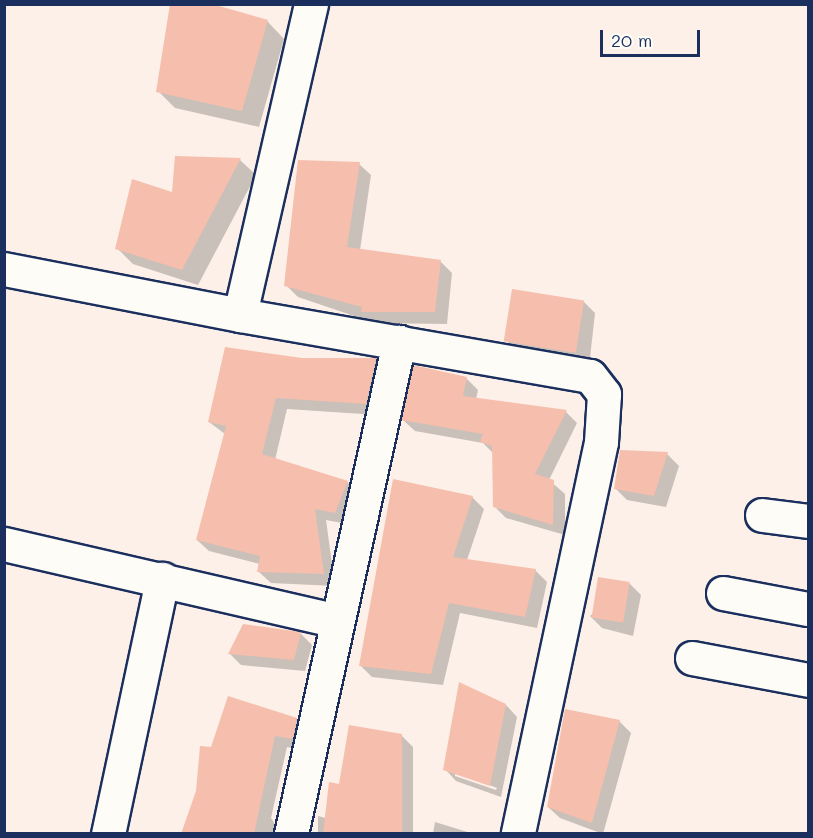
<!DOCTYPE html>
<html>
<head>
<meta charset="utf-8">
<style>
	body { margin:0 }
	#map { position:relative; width:813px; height:838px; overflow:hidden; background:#fcf0e8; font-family:Mali,sans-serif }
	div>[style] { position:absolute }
	.shadow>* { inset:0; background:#0003 }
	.building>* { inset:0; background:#f6beac; transform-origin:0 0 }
	.roads { filter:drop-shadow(2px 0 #1b2f5e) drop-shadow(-2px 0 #1b2f5e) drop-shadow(0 2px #1b2f5e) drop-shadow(0 -2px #1b2f5e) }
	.minor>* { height:33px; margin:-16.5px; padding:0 16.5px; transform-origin:16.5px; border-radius:16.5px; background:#fdfcf7 }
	span { translate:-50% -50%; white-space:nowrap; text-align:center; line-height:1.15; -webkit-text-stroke:5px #fdfcf7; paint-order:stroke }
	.frame { position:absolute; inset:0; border:6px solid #1b2f5e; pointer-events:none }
	.scale { position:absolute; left:600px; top:30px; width:100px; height:27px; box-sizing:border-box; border:3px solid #1b2f5e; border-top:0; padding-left:8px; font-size:18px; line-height:21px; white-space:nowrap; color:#1b2f5e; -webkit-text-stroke:4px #fdfcf7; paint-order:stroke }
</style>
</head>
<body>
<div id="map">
	<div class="shadow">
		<div style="clip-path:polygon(206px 4px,268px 22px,284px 39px,259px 127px,175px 108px,158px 91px)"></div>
		<div style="clip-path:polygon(176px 158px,240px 160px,256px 175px,198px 285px,133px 264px,117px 248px,173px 194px)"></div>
		<div style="clip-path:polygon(359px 164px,371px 175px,360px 250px,440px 261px,452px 273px,447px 324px,375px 323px,298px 297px,286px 285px)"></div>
		<div style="clip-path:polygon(583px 301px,595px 313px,590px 358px,519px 354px,508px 342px)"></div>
		<div style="clip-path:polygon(376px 359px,387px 371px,378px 415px,287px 409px,275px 460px,347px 482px,359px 494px,347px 524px,326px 520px,335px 586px,271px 583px,259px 572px,260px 564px,209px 551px,197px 540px,225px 434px,209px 422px,302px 360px)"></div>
		<div style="clip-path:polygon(466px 378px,478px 390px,476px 399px,566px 412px,577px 423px,549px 480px,565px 494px,565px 535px,506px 518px,494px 506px,493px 453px,483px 443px,415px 431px,403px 420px)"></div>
		<div style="clip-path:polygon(667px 454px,679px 466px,666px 507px,627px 500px,615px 488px)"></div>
		<div style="clip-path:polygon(472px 497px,484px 509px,467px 560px,535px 570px,547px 582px,537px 628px,460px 613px,443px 685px,372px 677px,361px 666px)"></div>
		<div style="clip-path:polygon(629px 583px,641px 595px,633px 636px,602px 628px,590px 616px)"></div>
		<div style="clip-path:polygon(300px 633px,312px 645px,305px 671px,241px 665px,230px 654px)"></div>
		<div style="clip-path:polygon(evenodd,506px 705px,517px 717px,501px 797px,456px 781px,445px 769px,506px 705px,455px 772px,497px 788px,496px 790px,455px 776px,455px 772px)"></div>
		<div style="clip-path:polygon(566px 711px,619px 721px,631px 733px,603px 834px,560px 818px,548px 807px)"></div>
		<div style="clip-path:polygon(297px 719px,308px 731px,304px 750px,287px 747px,271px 818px,281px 834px,183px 834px,212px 748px)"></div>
		<div style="clip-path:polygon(401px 735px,413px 747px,413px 834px,318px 834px,318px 816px,326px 818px,340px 786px)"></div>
		<div style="clip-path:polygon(435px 822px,474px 834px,433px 834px)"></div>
	</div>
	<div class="building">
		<div style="clip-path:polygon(170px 4px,212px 4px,268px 20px,242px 111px,156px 92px)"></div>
		<div style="clip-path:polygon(175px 156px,241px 158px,182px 270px,115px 249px,132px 179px,172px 192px)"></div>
		<div style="clip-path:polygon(298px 160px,360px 162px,347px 247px,441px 260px,435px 312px,361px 312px,362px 307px,284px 286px)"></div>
		<div style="left:512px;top:289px;width:73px;height:53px;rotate:9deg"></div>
		<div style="clip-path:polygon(225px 347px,302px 358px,376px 358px,366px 404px,276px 398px,262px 454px,348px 481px,335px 513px,315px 509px,324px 574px,257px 572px,260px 556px,196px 540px,226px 426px,208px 422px)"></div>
		<div style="clip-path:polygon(413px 365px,467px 377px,463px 396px,567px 410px,535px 474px,554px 480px,553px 525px,493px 507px,492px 446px,480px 442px,483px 434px,401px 420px)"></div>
		<div style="clip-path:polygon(620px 450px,668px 452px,654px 496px,614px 489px)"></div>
		<div style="clip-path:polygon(393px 479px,473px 496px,453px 557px,536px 569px,525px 617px,449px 603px,431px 674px,359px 666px)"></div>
		<div style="left:598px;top:577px;width:32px;height:41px;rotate:9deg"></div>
		<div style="clip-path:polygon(243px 624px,301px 632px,294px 660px,228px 654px)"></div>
		<div style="clip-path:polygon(459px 682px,506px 704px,490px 786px,443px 770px)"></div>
		<div style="clip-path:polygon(228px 696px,297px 718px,293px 739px,275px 736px,254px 834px,181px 834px,196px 791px,200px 746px,211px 747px)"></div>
		<div style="clip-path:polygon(565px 709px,620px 720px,592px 823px,547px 807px)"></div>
		<div style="clip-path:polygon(349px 725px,402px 734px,402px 834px,323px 834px,329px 782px,339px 784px)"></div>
	</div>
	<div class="roads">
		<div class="minor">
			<div style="left:311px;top:4px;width:319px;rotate:102.9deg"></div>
			<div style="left:240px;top:315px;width:355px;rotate:9.9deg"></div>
			<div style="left:590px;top:376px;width:23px;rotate:52deg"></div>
			<div style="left:604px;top:394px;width:48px;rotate:93.6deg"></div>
			<div style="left:601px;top:442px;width:401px;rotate:102deg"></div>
			<div style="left:4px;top:269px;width:240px;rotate:11deg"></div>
			<div style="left:762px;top:515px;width:46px;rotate:7.4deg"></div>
			<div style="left:4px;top:544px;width:342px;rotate:13deg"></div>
			<div style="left:723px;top:593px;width:86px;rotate:10.7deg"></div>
			<div style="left:692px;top:658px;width:118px;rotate:10.7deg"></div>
			<div style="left:108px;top:834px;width:261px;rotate:-78deg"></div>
			<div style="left:291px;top:834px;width:504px;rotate:-77.62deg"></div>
		</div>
	</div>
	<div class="frame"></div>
	<div class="scale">20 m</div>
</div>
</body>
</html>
